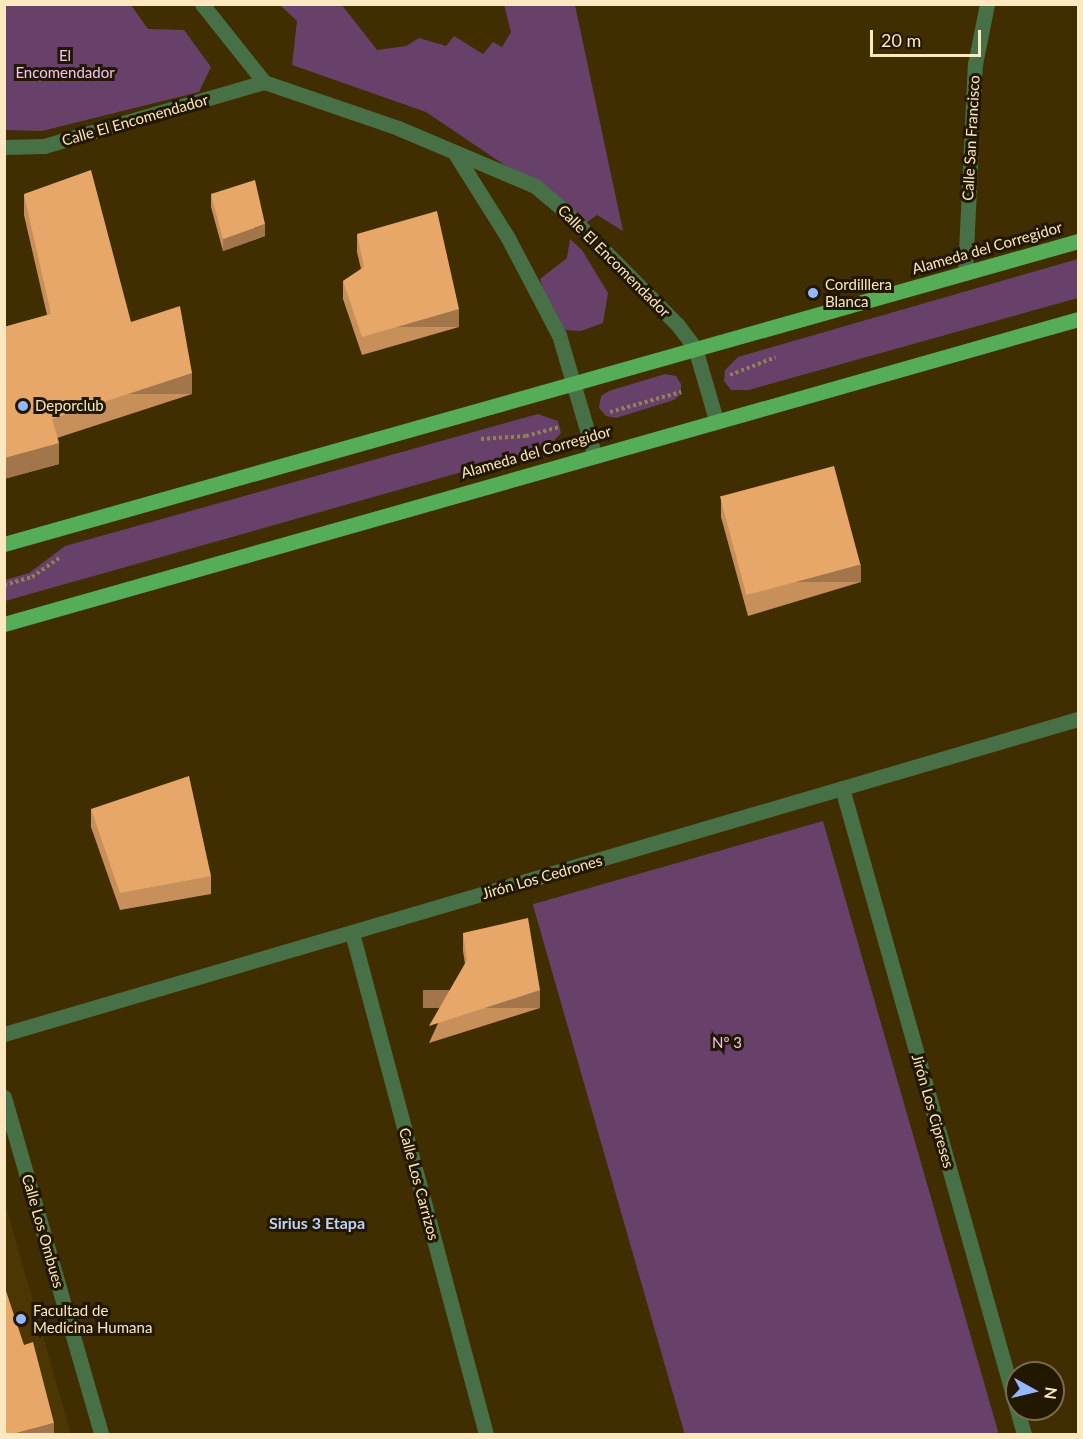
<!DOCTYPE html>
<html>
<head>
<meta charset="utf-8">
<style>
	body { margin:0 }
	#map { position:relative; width:1083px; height:1439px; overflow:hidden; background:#402d00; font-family:Lato,sans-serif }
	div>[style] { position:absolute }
	.built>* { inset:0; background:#4c3704 }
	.green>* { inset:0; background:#67416a; transform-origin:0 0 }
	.path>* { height:4px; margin-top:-2px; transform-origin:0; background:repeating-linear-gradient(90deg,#927f55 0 3px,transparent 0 6px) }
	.minor>* { height:15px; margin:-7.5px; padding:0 7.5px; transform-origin:7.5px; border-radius:7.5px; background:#477047 }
	.major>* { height:15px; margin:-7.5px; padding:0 7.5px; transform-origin:7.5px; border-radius:7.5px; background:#56ad58 }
	.wall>* { inset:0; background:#c7905a }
	.shaded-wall>* { inset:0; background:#a2754a; transform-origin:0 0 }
	.building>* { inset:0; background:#e7a769; transform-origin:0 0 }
	.dots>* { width:16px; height:16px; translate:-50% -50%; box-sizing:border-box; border:3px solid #221700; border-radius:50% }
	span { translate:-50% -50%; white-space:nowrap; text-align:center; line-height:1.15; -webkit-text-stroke:6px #221700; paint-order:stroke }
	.park-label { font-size:15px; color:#f2c3f6 }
	.street-label { font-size:15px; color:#fbe8c1 }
	.poi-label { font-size:15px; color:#fbe8c1 }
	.left { translate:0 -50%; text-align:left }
	.neighbourhood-label { font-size:16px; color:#bed2fa; font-weight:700 }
	.frame { position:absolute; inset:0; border:6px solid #fbe8c1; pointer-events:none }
	.north { position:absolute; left:1005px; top:1361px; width:60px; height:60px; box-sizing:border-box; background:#221700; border:2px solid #796b4d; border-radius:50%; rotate:98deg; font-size:16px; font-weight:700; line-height:24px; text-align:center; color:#fbe8c1 }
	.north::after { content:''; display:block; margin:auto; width:21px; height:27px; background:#95b7fd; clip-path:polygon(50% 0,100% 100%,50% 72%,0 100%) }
	.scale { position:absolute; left:870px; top:30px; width:111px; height:27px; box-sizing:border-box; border:3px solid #fbe8c1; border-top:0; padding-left:8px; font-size:18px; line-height:21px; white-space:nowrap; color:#fbe8c1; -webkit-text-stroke:4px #221700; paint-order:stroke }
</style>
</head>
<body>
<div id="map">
	<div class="built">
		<div style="clip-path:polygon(5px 1203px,71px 1434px,5px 1434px)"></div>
	</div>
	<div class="green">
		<div style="clip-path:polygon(5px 4px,131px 5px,148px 29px,184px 30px,211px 67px,199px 92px,42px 131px,5px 130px)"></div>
		<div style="clip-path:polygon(280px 5px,342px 5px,377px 50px,406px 46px,419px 38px,446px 46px,454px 36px,483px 54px,493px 42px,502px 47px,511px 32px,504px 5px,575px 5px,623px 231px,597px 215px,582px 226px,562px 204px,426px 112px,292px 65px,297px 21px)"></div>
		<div style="clip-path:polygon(570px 239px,582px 250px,608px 293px,603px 323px,581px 331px,565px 330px,551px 321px,540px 279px,567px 258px)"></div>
		<div style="clip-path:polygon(1078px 259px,1078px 298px,749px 390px,731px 390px,724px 381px,725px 370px,738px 357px)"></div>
		<div style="clip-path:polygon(665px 374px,676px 376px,681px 384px,681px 394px,674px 400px,616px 418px,606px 416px,599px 408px,601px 396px,609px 391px)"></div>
		<div style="clip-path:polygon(538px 414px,558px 421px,561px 433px,547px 448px,5px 601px,5px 580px,29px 573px,65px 546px)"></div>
		<div style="left:823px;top:821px;width:636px;height:302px;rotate:74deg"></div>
	</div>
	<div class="path">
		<div style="left:730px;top:375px;width:49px;rotate:-21.4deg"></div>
		<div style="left:610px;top:412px;width:74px;rotate:-15.7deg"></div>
		<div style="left:481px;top:439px;width:45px;rotate:-3.8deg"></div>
		<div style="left:526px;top:436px;width:35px;rotate:-15deg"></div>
		<div style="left:4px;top:585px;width:29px;rotate:-16deg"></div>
		<div style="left:32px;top:577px;width:33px;rotate:-35deg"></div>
	</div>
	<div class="minor">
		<div style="left:202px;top:4px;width:100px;rotate:51.5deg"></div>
		<div style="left:264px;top:82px;width:142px;rotate:18.9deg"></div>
		<div style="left:398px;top:128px;width:149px;rotate:22.9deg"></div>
		<div style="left:535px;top:186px;width:38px;rotate:40deg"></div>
		<div style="left:564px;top:210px;width:161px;rotate:45.3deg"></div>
		<div style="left:677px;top:324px;width:30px;rotate:53deg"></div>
		<div style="left:695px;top:348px;width:75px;rotate:73.7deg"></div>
		<div style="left:4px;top:147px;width:40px;rotate:-1.4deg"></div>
		<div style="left:44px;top:146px;width:229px;rotate:-16.2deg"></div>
		<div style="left:456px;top:155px;width:98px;rotate:57.9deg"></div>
		<div style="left:508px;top:238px;width:110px;rotate:62.3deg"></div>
		<div style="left:559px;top:335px;width:124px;rotate:73.6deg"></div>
		<div style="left:965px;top:273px;width:209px;rotate:-87.3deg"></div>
		<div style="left:975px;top:64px;width:61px;rotate:-78.7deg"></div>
		<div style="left:842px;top:788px;width:671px;rotate:74.27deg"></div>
		<div style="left:352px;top:933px;width:519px;rotate:75.03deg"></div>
		<div style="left:4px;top:1034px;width:1119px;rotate:-16.35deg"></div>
		<div style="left:4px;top:1097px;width:351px;rotate:73.9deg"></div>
	</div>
	<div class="major">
		<div style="left:4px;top:544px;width:1116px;rotate:-15.75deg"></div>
		<div style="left:4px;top:624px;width:1116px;rotate:-15.85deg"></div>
	</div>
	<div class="wall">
		<div style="clip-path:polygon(24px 194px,131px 322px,192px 394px,57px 438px,59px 464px,4px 479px,4px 327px,47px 315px,24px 215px)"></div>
		<div style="clip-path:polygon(211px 194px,265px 236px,223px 251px,211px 207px)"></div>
		<div style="clip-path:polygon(357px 234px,459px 327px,362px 355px,343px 299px,343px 281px,361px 269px,357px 252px)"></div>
		<div style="clip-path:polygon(721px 499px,861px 582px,748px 616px,721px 517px)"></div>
		<div style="clip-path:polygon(91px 809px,211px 876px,211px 894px,120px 910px,91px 827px)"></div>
		<div style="clip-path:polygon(463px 933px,540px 1008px,429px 1043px,465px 964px,463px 951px)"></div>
	</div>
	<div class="shaded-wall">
		<div style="clip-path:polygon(265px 224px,265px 236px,223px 251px,223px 239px)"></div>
		<div style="left:459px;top:309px;width:18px;height:101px;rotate:90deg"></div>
		<div style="left:192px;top:373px;width:21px;height:147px;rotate:90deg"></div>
		<div style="clip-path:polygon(59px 443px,59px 464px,4px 479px,4px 458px)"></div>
		<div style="left:861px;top:564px;width:18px;height:118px;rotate:90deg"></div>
		<div style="left:540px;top:990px;width:18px;height:117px;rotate:90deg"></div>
		<div style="clip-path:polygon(54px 1423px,54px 1434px,13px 1434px)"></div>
	</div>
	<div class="building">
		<div style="clip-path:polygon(91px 170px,131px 322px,180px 306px,192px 373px,52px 419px,59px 443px,4px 458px,4px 327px,51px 314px,24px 194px)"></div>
		<div style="clip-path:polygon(255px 180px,265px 224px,223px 239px,211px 194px)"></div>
		<div style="clip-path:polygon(437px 211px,459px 309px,362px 337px,343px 281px,364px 267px,357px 234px)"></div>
		<div style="left:834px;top:466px;width:102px;height:118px;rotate:75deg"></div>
		<div style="clip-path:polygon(189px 776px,211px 876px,120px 893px,91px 809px)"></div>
		<div style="clip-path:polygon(528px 918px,540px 990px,429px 1026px,467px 960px,463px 933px)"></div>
		<div style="clip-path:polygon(4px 1285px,24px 1345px,33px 1342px,54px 1423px,13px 1434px,4px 1434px)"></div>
	</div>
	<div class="dots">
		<div style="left:813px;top:293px;background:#95b7fd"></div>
		<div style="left:23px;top:406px;background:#95b7fd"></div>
		<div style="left:21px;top:1319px;background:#95b7fd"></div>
	</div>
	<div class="park-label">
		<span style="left:65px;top:64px">El<br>Encomendador</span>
		<span style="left:727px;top:1043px">Nº 3</span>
	</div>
	<div class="street-label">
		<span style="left:135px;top:120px;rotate:-16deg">Calle El Encomendador</span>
		<span style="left:971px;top:138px;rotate:-87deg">Calle San Francisco</span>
		<span style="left:987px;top:248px;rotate:-16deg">Alameda del Corregidor</span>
		<span style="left:614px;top:261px;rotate:45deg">Calle El Encomendador</span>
		<span style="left:536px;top:452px;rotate:-16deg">Alameda del Corregidor</span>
		<span style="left:542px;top:877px;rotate:-16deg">Jirón Los Cedrones</span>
		<span style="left:933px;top:1111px;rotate:74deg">Jirón Los Cipreses</span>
		<span style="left:419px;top:1184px;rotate:75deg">Calle Los Carrizos</span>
		<span style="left:43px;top:1231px;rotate:74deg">Calle Los Ombues</span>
	</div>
	<div class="poi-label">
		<span class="left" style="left:825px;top:293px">Cordilllera<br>Blanca</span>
		<span class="left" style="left:35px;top:406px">Deporclub</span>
		<span class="left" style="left:33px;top:1319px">Facultad de<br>Medicina Humana</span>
	</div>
	<div class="neighbourhood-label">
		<span style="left:317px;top:1223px">Sirius 3 Etapa</span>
	</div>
	<div class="frame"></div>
	<div class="north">N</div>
	<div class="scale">20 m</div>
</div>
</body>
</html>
